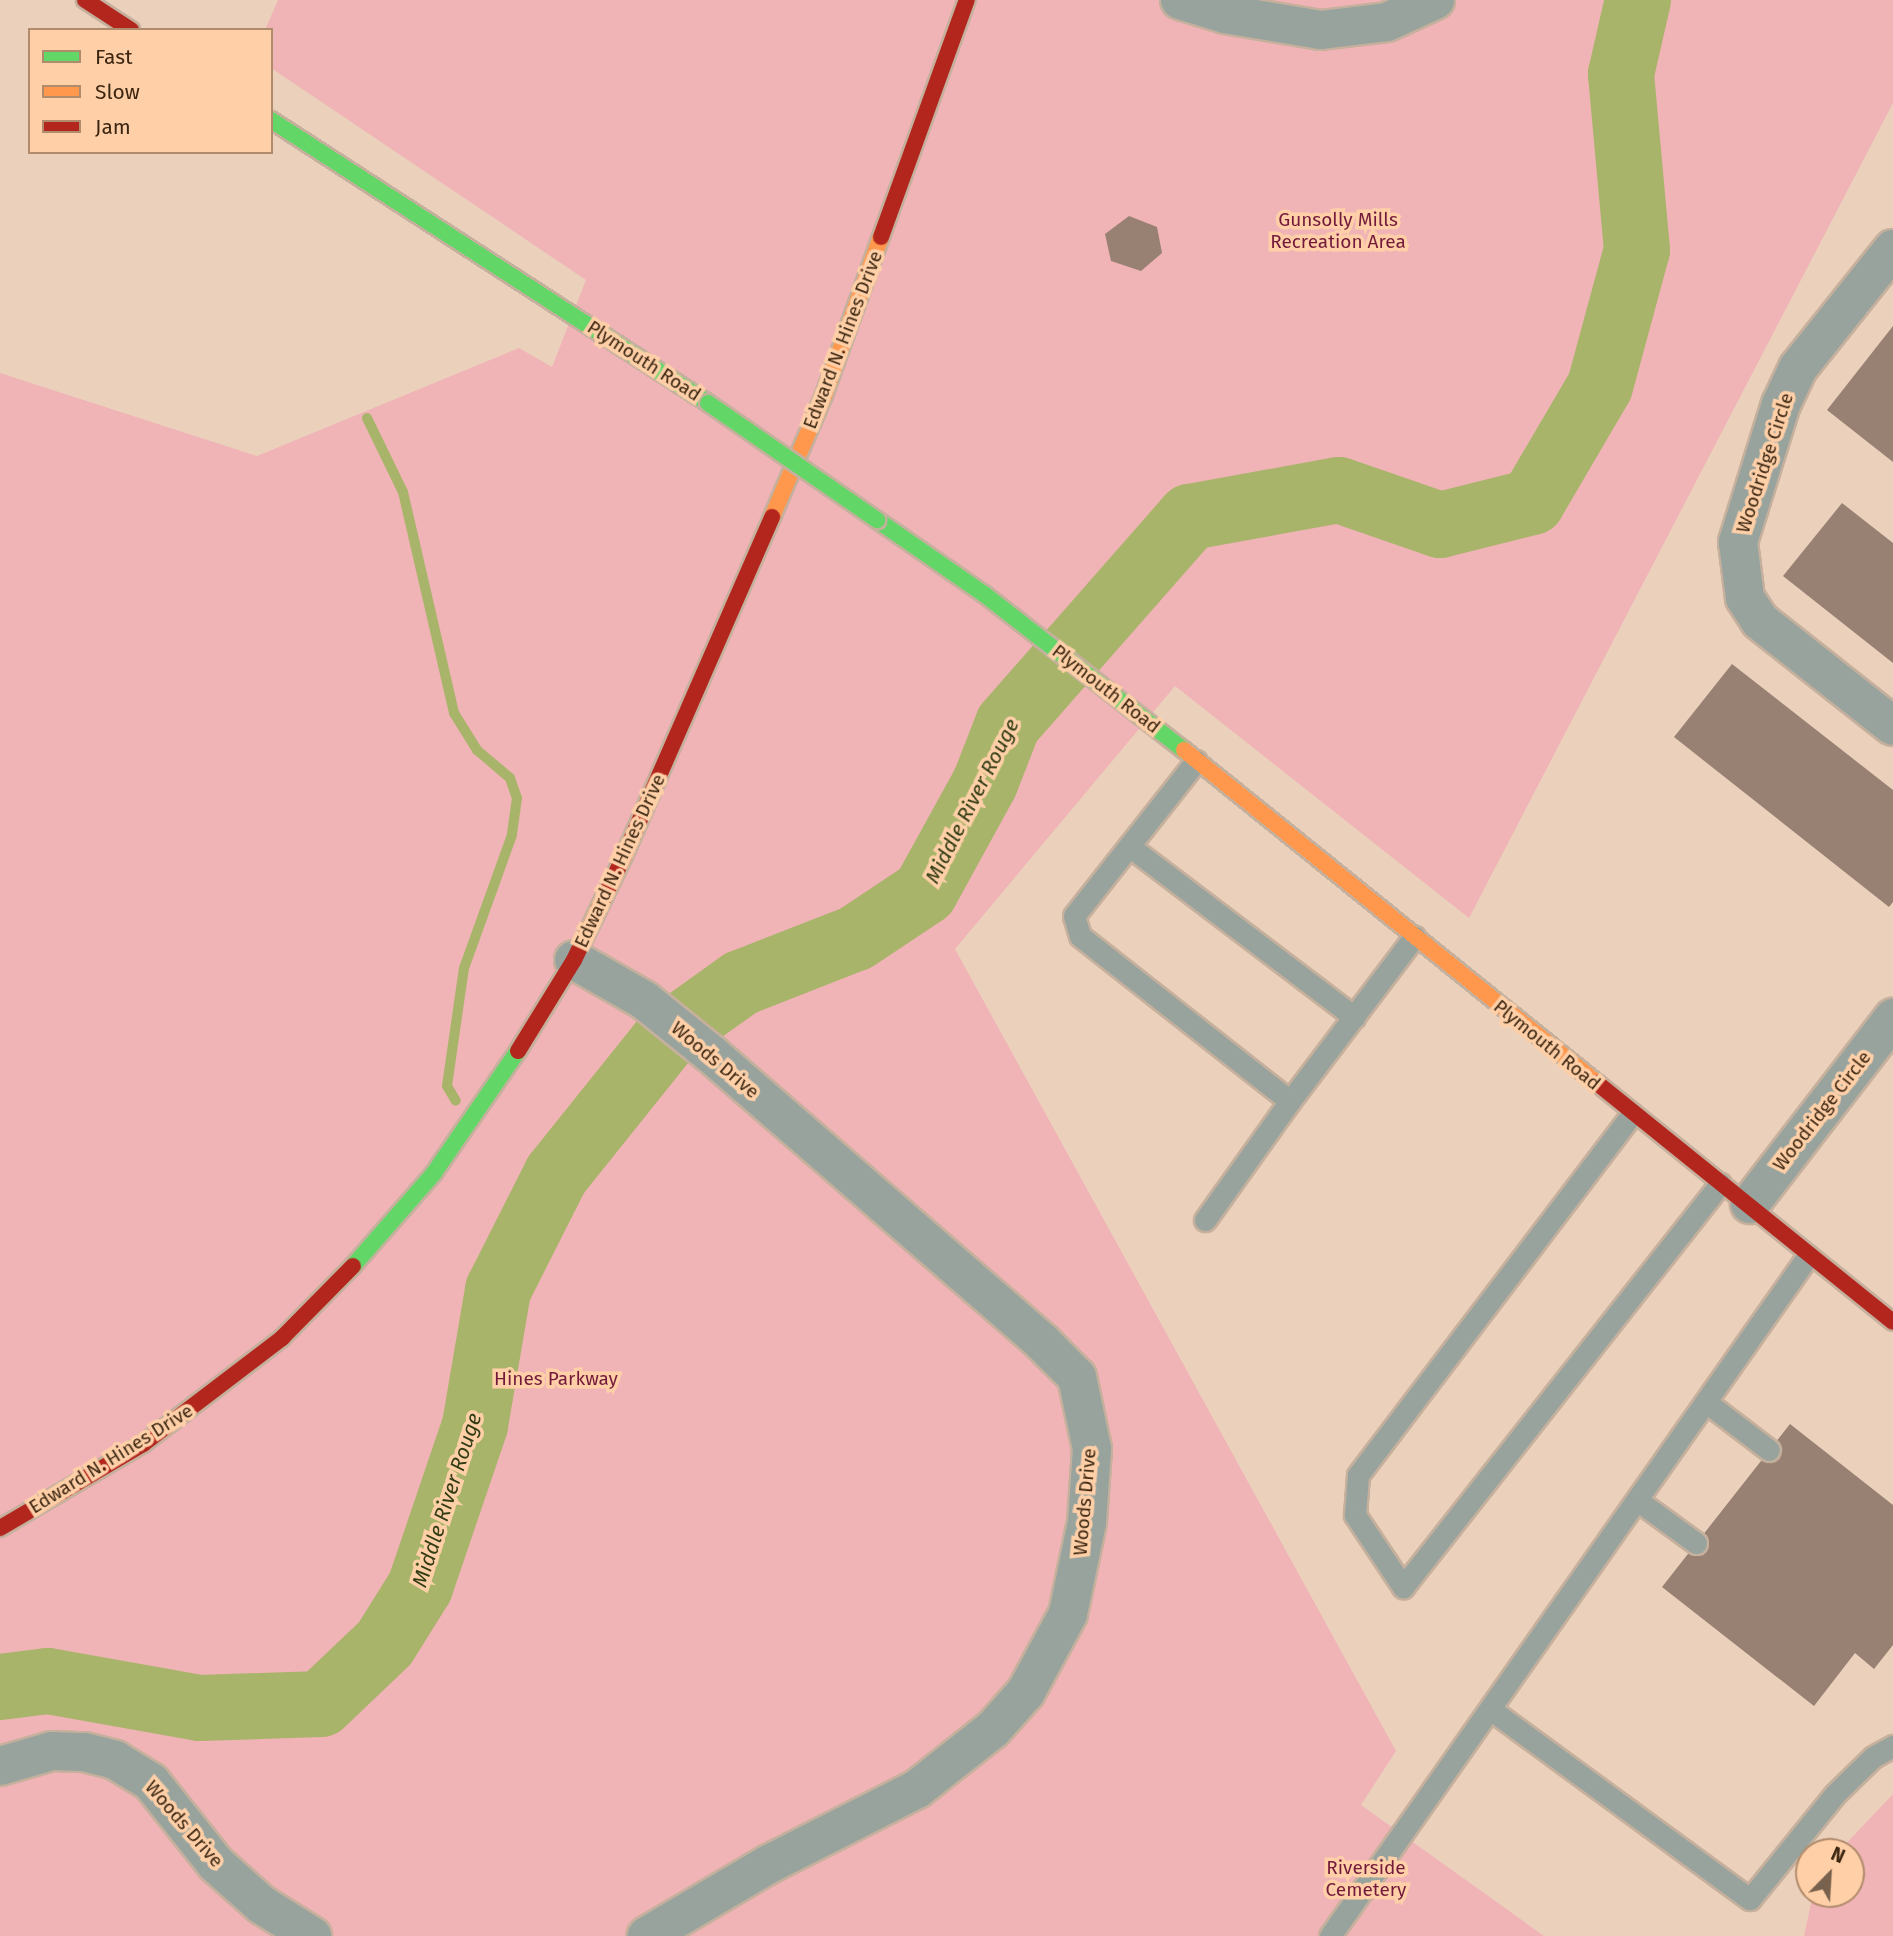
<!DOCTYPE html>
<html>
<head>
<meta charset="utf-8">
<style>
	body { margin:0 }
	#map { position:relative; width:1893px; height:1936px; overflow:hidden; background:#ebd1bc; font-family:"Fira Sans",sans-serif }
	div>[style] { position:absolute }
	.green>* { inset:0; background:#f0b3b6 }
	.stream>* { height:10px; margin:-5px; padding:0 5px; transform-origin:5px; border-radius:5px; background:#a8b469 }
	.river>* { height:66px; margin:-33px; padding:0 33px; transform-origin:33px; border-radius:33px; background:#a8b469 }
	.building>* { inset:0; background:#988173 }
	.roads { filter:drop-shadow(2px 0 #c5b09d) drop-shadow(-2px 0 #c5b09d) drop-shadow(0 2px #c5b09d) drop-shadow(0 -2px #c5b09d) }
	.lane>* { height:21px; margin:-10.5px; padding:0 10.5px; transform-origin:10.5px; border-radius:10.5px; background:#98a39d }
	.street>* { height:38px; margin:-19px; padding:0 19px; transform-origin:19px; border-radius:19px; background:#98a39d }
	.fast>* { height:16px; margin:-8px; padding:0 8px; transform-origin:8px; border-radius:8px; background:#63d668 }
	.slow>* { height:16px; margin:-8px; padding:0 8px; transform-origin:8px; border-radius:8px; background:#ff974d }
	.jam>* { height:16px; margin:-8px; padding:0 8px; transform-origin:8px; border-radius:8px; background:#b3261e }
	.bridges { filter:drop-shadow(2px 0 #c5b09d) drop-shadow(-2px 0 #c5b09d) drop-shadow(0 2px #c5b09d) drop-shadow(0 -2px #c5b09d) }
	.fast-bridge>* { height:16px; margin:-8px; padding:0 8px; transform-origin:8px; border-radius:8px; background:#63d668 }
	span { translate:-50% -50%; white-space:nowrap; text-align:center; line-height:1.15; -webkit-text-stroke:7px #ffd0a8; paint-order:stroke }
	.park-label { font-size:19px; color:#73193b }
	.street-label { font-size:19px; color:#3c2611 }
	.water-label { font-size:21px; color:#313c14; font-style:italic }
	.legend { position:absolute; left:28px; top:28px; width:245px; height:126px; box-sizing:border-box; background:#ffd0a8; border:2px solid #b18c6c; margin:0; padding:9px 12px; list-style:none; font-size:21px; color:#3c2611 }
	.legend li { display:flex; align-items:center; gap:14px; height:35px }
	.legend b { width:35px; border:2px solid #b18c6c }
	.north { position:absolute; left:1795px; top:1838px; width:70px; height:70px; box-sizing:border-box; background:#ffd0a8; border:2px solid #b18c6c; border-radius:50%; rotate:24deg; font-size:19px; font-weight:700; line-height:28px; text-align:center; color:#3c2611 }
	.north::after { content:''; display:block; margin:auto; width:24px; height:32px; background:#79624d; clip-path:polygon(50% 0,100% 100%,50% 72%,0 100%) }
</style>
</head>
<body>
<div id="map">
	<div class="green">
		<div style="clip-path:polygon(278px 0,1893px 0,1893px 103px,1469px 918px,1175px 686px,955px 949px,1396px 1751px,1361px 1805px,1544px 1936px,0 1936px,0 373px,257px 456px,519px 348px,552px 367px,586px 280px,271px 68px,271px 30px,265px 30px)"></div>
		<div style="clip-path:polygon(1893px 1794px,1893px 1936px,1804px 1936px,1813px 1894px,1851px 1894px,1851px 1852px,1838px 1852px)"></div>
	</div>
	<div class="stream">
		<div style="left:367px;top:418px;width:82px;rotate:64.1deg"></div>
		<div style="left:403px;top:492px;width:227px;rotate:77deg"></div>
		<div style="left:454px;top:713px;width:44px;rotate:58.1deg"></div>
		<div style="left:477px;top:750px;width:43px;rotate:40.3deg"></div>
		<div style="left:510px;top:778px;width:21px;rotate:71deg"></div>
		<div style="left:517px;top:798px;width:37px;rotate:98deg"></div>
		<div style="left:512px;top:835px;width:141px;rotate:109.8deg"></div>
		<div style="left:464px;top:968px;width:119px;rotate:98.2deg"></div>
		<div style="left:447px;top:1086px;width:17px;rotate:59deg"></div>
	</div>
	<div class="river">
		<div style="left:0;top:1687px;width:48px;rotate:-7.1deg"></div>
		<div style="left:48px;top:1681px;width:154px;rotate:10.1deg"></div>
		<div style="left:200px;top:1708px;width:121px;rotate:-1.9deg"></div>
		<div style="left:321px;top:1704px;width:88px;rotate:-43.6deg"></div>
		<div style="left:385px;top:1643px;width:66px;rotate:-58deg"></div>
		<div style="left:420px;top:1587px;width:171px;rotate:-71.2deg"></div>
		<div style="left:475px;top:1425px;width:137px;rotate:-80.3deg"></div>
		<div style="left:498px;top:1290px;width:129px;rotate:-63.2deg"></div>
		<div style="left:556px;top:1175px;width:179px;rotate:-51.3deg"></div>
		<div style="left:668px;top:1035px;width:90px;rotate:-35.5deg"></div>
		<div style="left:741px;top:983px;width:123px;rotate:-21.4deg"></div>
		<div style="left:856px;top:938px;width:83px;rotate:-33.7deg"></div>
		<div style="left:925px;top:892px;width:124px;rotate:-61.2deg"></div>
		<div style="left:985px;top:783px;width:63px;rotate:-68.7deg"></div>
		<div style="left:1008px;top:724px;width:276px;rotate:-48.7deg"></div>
		<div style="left:1190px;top:517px;width:151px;rotate:-10.3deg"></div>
		<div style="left:1339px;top:490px;width:107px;rotate:19.1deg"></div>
		<div style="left:1440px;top:525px;width:95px;rotate:-14deg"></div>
		<div style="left:1532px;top:502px;width:134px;rotate:-59.6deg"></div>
		<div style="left:1600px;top:386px;width:141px;rotate:-74.8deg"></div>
		<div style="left:1637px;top:250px;width:177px;rotate:-95.2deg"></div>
		<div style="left:1621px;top:74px;width:76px;rotate:-77.1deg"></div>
	</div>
	<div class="building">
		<div style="clip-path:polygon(1129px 216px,1157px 227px,1162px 253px,1141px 271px,1111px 261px,1105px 234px)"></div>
		<div style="clip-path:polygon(1893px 326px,1893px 462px,1827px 410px)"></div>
		<div style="clip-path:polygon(1842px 503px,1893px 543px,1893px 663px,1783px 576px)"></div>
		<div style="clip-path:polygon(1732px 664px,1893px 790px,1893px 902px,1889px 907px,1674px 737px)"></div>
		<div style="clip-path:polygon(1790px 1424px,1893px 1505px,1893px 1645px,1874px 1669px,1855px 1653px,1814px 1706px,1662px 1587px)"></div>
	</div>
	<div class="roads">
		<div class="lane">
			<div style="left:1196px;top:761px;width:197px;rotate:128.2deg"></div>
			<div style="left:1074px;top:916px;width:21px;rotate:73deg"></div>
			<div style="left:1080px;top:936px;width:267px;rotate:38.2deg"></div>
			<div style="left:1290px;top:1101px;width:206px;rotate:-52.9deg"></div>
			<div style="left:1129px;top:846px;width:283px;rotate:37.2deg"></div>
			<div style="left:1632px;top:1114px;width:453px;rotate:127.2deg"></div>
			<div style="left:1358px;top:1475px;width:40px;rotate:94.3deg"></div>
			<div style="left:1355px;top:1515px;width:87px;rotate:56.3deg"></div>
			<div style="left:1403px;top:1587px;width:513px;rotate:-51.81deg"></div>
			<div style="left:1205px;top:1220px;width:146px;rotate:-54.5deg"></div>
			<div style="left:1706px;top:1402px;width:79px;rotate:37.3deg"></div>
			<div style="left:1637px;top:1500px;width:73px;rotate:36.1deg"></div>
			<div style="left:1490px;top:1709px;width:322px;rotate:36.2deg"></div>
			<div style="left:1750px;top:1899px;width:135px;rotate:-51deg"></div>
			<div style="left:1835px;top:1794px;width:53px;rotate:-44.2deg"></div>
			<div style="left:1873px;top:1757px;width:23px;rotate:-29deg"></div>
			<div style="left:1330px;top:1936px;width:831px;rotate:-54.9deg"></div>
		</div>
		<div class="street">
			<div style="left:1180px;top:0;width:47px;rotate:17.3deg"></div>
			<div style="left:1225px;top:14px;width:97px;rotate:9.5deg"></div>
			<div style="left:1321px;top:30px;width:66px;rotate:-6.9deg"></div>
			<div style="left:1387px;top:22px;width:53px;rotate:-24.6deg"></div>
			<div style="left:1893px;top:249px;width:152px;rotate:128.6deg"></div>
			<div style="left:1798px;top:368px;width:40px;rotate:115deg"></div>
			<div style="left:1781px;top:404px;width:145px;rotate:107.3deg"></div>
			<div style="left:1738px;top:542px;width:56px;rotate:82.9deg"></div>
			<div style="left:1745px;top:598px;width:27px;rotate:57deg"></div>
			<div style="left:1760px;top:621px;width:169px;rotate:38.3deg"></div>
			<div style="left:574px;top:960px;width:81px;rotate:29.7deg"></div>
			<div style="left:644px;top:1000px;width:86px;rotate:38.9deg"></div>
			<div style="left:711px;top:1054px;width:439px;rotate:41deg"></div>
			<div style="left:1042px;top:1342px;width:49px;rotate:45deg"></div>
			<div style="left:1077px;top:1377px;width:74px;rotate:78.2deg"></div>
			<div style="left:1092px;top:1449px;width:73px;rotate:93.9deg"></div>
			<div style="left:1087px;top:1522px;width:94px;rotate:101.7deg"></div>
			<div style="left:1068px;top:1614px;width:89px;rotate:118.3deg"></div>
			<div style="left:1026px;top:1692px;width:50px;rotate:131.7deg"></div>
			<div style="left:993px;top:1729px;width:97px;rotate:141.7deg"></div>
			<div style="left:917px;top:1789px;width:166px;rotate:153.1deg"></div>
			<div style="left:769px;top:1864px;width:142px;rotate:149.5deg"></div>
			<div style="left:1750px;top:1204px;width:235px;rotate:-52.4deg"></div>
			<div style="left:0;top:1766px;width:54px;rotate:-16.1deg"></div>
			<div style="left:52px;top:1751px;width:32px;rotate:2deg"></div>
			<div style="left:84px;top:1752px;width:32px;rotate:14deg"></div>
			<div style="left:115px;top:1760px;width:42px;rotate:31.4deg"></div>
			<div style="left:151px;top:1782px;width:105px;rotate:51.6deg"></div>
			<div style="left:216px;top:1864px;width:62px;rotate:41.7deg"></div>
			<div style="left:262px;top:1905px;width:59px;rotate:31.8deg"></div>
		</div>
		<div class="fast">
			<div style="left:271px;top:120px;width:521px;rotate:32.93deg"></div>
			<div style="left:877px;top:520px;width:130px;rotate:34.7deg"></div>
			<div style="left:984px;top:594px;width:254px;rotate:38deg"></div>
			<div style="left:353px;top:1266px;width:123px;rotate:-48.9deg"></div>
			<div style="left:434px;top:1173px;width:148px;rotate:-55.5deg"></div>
		</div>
		<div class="slow">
			<div style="left:772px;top:517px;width:133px;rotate:-66.9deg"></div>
			<div style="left:824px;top:395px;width:168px;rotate:-70.2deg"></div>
			<div style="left:1184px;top:750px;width:531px;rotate:38.88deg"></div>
		</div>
		<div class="jam">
			<div style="left:85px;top:0;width:55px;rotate:33.1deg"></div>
			<div style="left:881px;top:237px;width:252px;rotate:-70.1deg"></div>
			<div style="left:518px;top:1051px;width:107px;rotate:-58.4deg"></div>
			<div style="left:574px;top:960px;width:115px;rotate:-64.3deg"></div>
			<div style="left:624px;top:856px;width:370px;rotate:-66.4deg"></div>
			<div style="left:1597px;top:1083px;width:380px;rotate:38.9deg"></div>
			<div style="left:0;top:1528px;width:166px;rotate:-30.4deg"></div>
			<div style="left:143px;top:1444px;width:175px;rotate:-37.3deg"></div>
			<div style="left:282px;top:1338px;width:101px;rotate:-45.4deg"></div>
		</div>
	</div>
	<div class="bridges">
		<div class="fast-bridge">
			<div style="left:708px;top:403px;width:206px;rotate:34.7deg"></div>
		</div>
	</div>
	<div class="park-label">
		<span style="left:1338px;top:231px">Gunsolly Mills<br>Recreation Area</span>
		<span style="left:556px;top:1379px">Hines Parkway</span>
		<span style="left:1366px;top:1879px">Riverside<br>Cemetery</span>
	</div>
	<div class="street-label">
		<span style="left:843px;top:340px;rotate:-69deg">Edward N. Hines Drive</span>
		<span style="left:644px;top:361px;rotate:33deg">Plymouth Road</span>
		<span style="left:1765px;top:463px;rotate:-72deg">Woodridge Circle</span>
		<span style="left:1106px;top:689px;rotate:38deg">Plymouth Road</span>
		<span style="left:620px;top:861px;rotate:-65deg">Edward N. Hines Drive</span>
		<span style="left:1547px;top:1045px;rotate:39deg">Plymouth Road</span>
		<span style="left:715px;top:1060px;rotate:40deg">Woods Drive</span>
		<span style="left:1822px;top:1111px;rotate:-52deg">Woodridge Circle</span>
		<span style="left:111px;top:1459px;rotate:-32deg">Edward N. Hines Drive</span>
		<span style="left:1085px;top:1502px;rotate:-85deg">Woods Drive</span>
		<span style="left:184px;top:1824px;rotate:49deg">Woods Drive</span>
	</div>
	<div class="water-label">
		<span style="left:972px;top:801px;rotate:-63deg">Middle River Rouge</span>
		<span style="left:447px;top:1500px;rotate:-72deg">Middle River Rouge</span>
	</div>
	<ul class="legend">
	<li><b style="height:9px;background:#63d668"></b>Fast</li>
	<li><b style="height:9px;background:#ff974d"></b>Slow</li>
	<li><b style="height:9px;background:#b3261e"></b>Jam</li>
	</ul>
	<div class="north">N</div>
</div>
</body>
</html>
